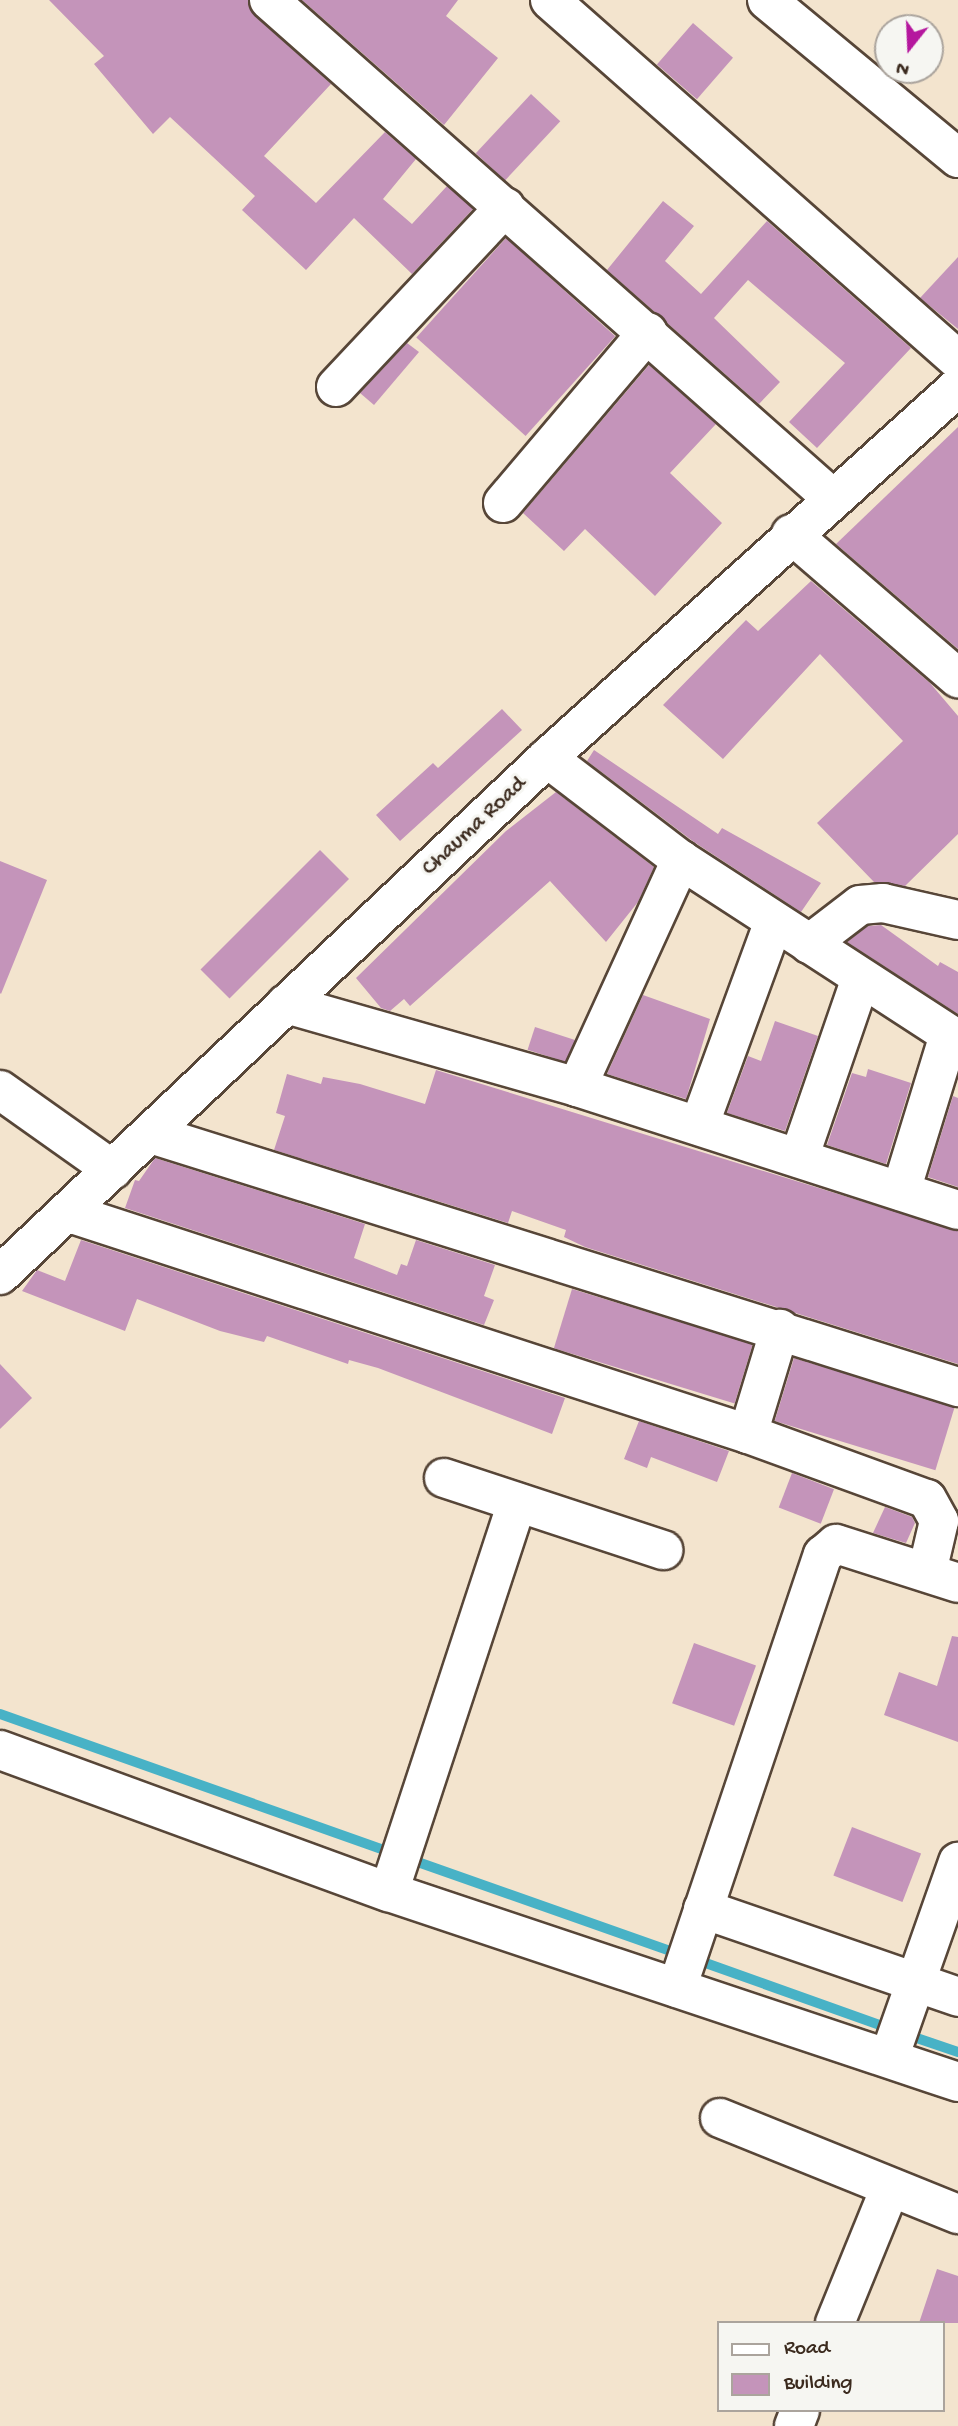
<!DOCTYPE html>
<html>
<head>
<meta charset="utf-8">
<style>
	body { margin:0 }
	#map { position:relative; width:958px; height:2426px; overflow:hidden; background:#f3e4ce; font-family:"Gochi Hand",sans-serif }
	div>[style] { position:absolute }
	.stream>* { height:10px; margin:-5px; padding:0 5px; transform-origin:5px; border-radius:5px; background:#48b2c6 }
	.building>* { inset:0; background:#c494ba; transform-origin:0 0 }
	.roads { filter:drop-shadow(2px 0 #574638) drop-shadow(-2px 0 #574638) drop-shadow(0 2px #574638) drop-shadow(0 -2px #574638) }
	.minor>* { height:38px; margin:-19px; padding:0 19px; transform-origin:19px; border-radius:19px; background:#fff }
	span { translate:-50% -50%; white-space:nowrap; text-align:center; line-height:1.15; -webkit-text-stroke:6px #f6f6f2; paint-order:stroke }
	.street-label { font-size:23px; color:#3b2a1e }
	.legend { position:absolute; left:717px; top:2321px; width:228px; height:91px; box-sizing:border-box; background:#f6f6f2; border:2px solid #aba49d; margin:0; padding:9px 12px; list-style:none; font-size:21px; color:#3b2a1e }
	.legend li { display:flex; align-items:center; gap:14px; height:35px }
	.legend b { width:35px; border:2px solid #aba49d }
	.north { position:absolute; left:874px; top:14px; width:70px; height:70px; box-sizing:border-box; background:#f6f6f2; border:2px solid #aba49d; border-radius:50%; rotate:198deg; font-size:19px; font-weight:700; line-height:28px; text-align:center; color:#3b2a1e }
	.north::after { content:''; display:block; margin:auto; width:24px; height:32px; background:#b5179e; clip-path:polygon(50% 0,100% 100%,50% 72%,0 100%) }
</style>
</head>
<body>
<div id="map">
	<div class="stream">
		<div style="left:0;top:1714px;width:410px;rotate:19.5deg"></div>
		<div style="left:412px;top:1860px;width:275px;rotate:19.4deg"></div>
		<div style="left:700px;top:1961px;width:203px;rotate:19.6deg"></div>
		<div style="left:905px;top:2034px;width:56px;rotate:18.8deg"></div>
	</div>
	<div class="building">
		<div style="clip-path:polygon(49px 0,248px 0,255px 16px,331px 84px,264px 156px,316px 203px,385px 132px,416px 159px,383px 199px,412px 224px,447px 186px,473px 209px,412px 274px,354px 218px,306px 270px,242px 210px,255px 196px,170px 117px,153px 134px,94px 64px,104px 56px)"></div>
		<div style="clip-path:polygon(302px 0,458px 0,446px 16px,498px 58px,444px 125px)"></div>
		<div style="left:693px;top:23px;width:53px;height:55px;rotate:41deg"></div>
		<div style="left:531px;top:94px;width:40px;height:81px;rotate:43deg"></div>
		<div style="clip-path:polygon(663px 201px,694px 226px,665px 261px,701px 294px,767px 221px,911px 348px,817px 448px,789px 422px,845px 363px,748px 280px,714px 318px,780px 382px,759px 404px,607px 270px)"></div>
		<div style="left:506px;top:238px;width:147px;height:134px;rotate:42deg"></div>
		<div style="clip-path:polygon(958px 257px,958px 329px,920px 298px)"></div>
		<div style="clip-path:polygon(407px 343px,419px 352px,374px 405px,360px 393px)"></div>
		<div style="clip-path:polygon(649px 365px,716px 424px,670px 473px,722px 523px,655px 596px,585px 529px,564px 551px,523px 513px)"></div>
		<div style="clip-path:polygon(958px 427px,958px 649px,836px 544px)"></div>
		<div style="clip-path:polygon(811px 581px,930px 683px,958px 716px,958px 834px,905px 886px,874px 882px,817px 823px,903px 741px,820px 654px,723px 759px,663px 705px,746px 620px,758px 631px)"></div>
		<div style="clip-path:polygon(502px 709px,522px 730px,400px 841px,376px 815px,433px 763px,438px 768px)"></div>
		<div style="clip-path:polygon(594px 750px,718px 834px,722px 828px,821px 883px,801px 912px,694px 842px,587px 761px)"></div>
		<div style="clip-path:polygon(556px 792px,654px 867px,638px 902px,606px 942px,550px 881px,410px 1006px,404px 999px,390px 1011px,381px 1008px,356px 978px,506px 831px)"></div>
		<div style="left:320px;top:850px;width:41px;height:169px;rotate:45deg"></div>
		<div style="clip-path:polygon(0 861px,47px 880px,1px 994px,0 993px)"></div>
		<div style="clip-path:polygon(881px 925px,938px 966px,940px 962px,958px 972px,958px 1014px,847px 942px,868px 926px)"></div>
		<div style="clip-path:polygon(643px 995px,710px 1019px,686px 1099px,607px 1074px)"></div>
		<div style="clip-path:polygon(775px 1021px,818px 1036px,785px 1131px,727px 1113px,748px 1056px,761px 1061px)"></div>
		<div style="left:535px;top:1027px;width:42px;height:24px;rotate:18deg"></div>
		<div style="clip-path:polygon(868px 1069px,911px 1083px,886px 1164px,827px 1145px,852px 1073px,866px 1077px)"></div>
		<div style="clip-path:polygon(436px 1070px,958px 1231px,958px 1364px,585px 1247px,564px 1237px,566px 1230px,512px 1211px,508px 1223px,274px 1150px,285px 1116px,276px 1113px,287px 1074px,321px 1084px,323px 1077px,360px 1084px,425px 1104px)"></div>
		<div style="clip-path:polygon(953px 1096px,958px 1098px,958px 1187px,928px 1177px)"></div>
		<div style="clip-path:polygon(155px 1158px,365px 1224px,354px 1258px,397px 1275px,401px 1264px,407px 1266px,416px 1240px,495px 1265px,484px 1296px,494px 1300px,484px 1325px,125px 1208px,135px 1180px,139px 1181px)"></div>
		<div style="clip-path:polygon(81px 1240px,565px 1398px,552px 1434px,378px 1368px,349px 1360px,348px 1364px,267px 1336px,264px 1342px,220px 1331px,137px 1299px,125px 1331px,22px 1291px,37px 1270px,65px 1281px)"></div>
		<div style="left:572px;top:1289px;width:189px;height:62px;rotate:17deg"></div>
		<div style="left:794px;top:1358px;width:168px;height:66px;rotate:17deg"></div>
		<div style="clip-path:polygon(0 1364px,32px 1398px,0 1429px)"></div>
		<div style="clip-path:polygon(639px 1421px,729px 1451px,717px 1482px,651px 1457px,647px 1468px,624px 1459px)"></div>
		<div style="left:792px;top:1473px;width:45px;height:37px;rotate:21deg"></div>
		<div style="clip-path:polygon(885px 1507px,912px 1517px,915px 1523px,906px 1543px,873px 1533px)"></div>
		<div style="clip-path:polygon(952px 1636px,958px 1637px,958px 1742px,884px 1715px,899px 1672px,937px 1686px)"></div>
		<div style="left:694px;top:1643px;width:66px;height:64px;rotate:20deg"></div>
		<div style="left:852px;top:1827px;width:74px;height:52px;rotate:21deg"></div>
		<div style="clip-path:polygon(937px 2269px,958px 2276px,958px 2323px,919px 2323px)"></div>
	</div>
	<div class="roads">
		<div class="minor">
			<div style="left:269px;top:0;width:752px;rotate:41.49deg"></div>
			<div style="left:550px;top:0;width:544px;rotate:41.42deg"></div>
			<div style="left:767px;top:0;width:248px;rotate:39.6deg"></div>
			<div style="left:336px;top:387px;width:247px;rotate:-46.8deg"></div>
			<div style="left:503px;top:503px;width:224px;rotate:-49.7deg"></div>
			<div style="left:791px;top:534px;width:221px;rotate:40.8deg"></div>
			<div style="left:547px;top:758px;width:168px;rotate:37.3deg"></div>
			<div style="left:681px;top:860px;width:330px;rotate:33deg"></div>
			<div style="left:809px;top:944px;width:64px;rotate:-37.4deg"></div>
			<div style="left:860px;top:905px;width:23px;rotate:-5deg"></div>
			<div style="left:883px;top:903px;width:77px;rotate:12.8deg"></div>
			<div style="left:286px;top:1004px;width:303px;rotate:15.9deg"></div>
			<div style="left:577px;top:1087px;width:400px;rotate:17.9deg"></div>
			<div style="left:577px;top:1087px;width:250px;rotate:-65.4deg"></div>
			<div style="left:0;top:1090px;width:138px;rotate:35.3deg"></div>
			<div style="left:699px;top:1126px;width:218px;rotate:-69.9deg"></div>
			<div style="left:151px;top:1134px;width:846px;rotate:17.41deg"></div>
			<div style="left:799px;top:1158px;width:190px;rotate:-71deg"></div>
			<div style="left:901px;top:1191px;width:163px;rotate:-72.9deg"></div>
			<div style="left:69px;top:1213px;width:714px;rotate:18.03deg"></div>
			<div style="left:748px;top:1434px;width:110px;rotate:-73.1deg"></div>
			<div style="left:0;top:1275px;width:753px;rotate:-43.38deg"></div>
			<div style="left:547px;top:758px;width:554px;rotate:-42.07deg"></div>
			<div style="left:748px;top:1434px;width:190px;rotate:20deg"></div>
			<div style="left:927px;top:1499px;width:25px;rotate:61deg"></div>
			<div style="left:939px;top:1521px;width:52px;rotate:103.2deg"></div>
			<div style="left:444px;top:1478px;width:231px;rotate:18.2deg"></div>
			<div style="left:0;top:1750px;width:414px;rotate:20.1deg"></div>
			<div style="left:389px;top:1892px;width:600px;rotate:18.47deg"></div>
			<div style="left:389px;top:1892px;width:410px;rotate:-71.8deg"></div>
			<div style="left:703px;top:1909px;width:270px;rotate:19deg"></div>
			<div style="left:677px;top:1988px;width:457px;rotate:-71.4deg"></div>
			<div style="left:823px;top:1555px;width:17px;rotate:-40deg"></div>
			<div style="left:836px;top:1544px;width:128px;rotate:17.7deg"></div>
			<div style="left:889px;top:2058px;width:208px;rotate:-70.6deg"></div>
			<div style="left:720px;top:2118px;width:257px;rotate:22deg"></div>
			<div style="left:835px;top:2323px;width:146px;rotate:-67.8deg"></div>
			<div style="left:794px;top:2426px;width:17px;rotate:-69deg"></div>
		</div>
	</div>
	<div class="street-label">
		<span style="left:475px;top:827px;rotate:-43deg">Chauma Road</span>
	</div>
	<ul class="legend">
	<li><b style="height:9px;background:#fff"></b>Road</li>
	<li><b style="height:19px;background:#c494ba"></b>Building</li>
	</ul>
	<div class="north">N</div>
</div>
</body>
</html>
